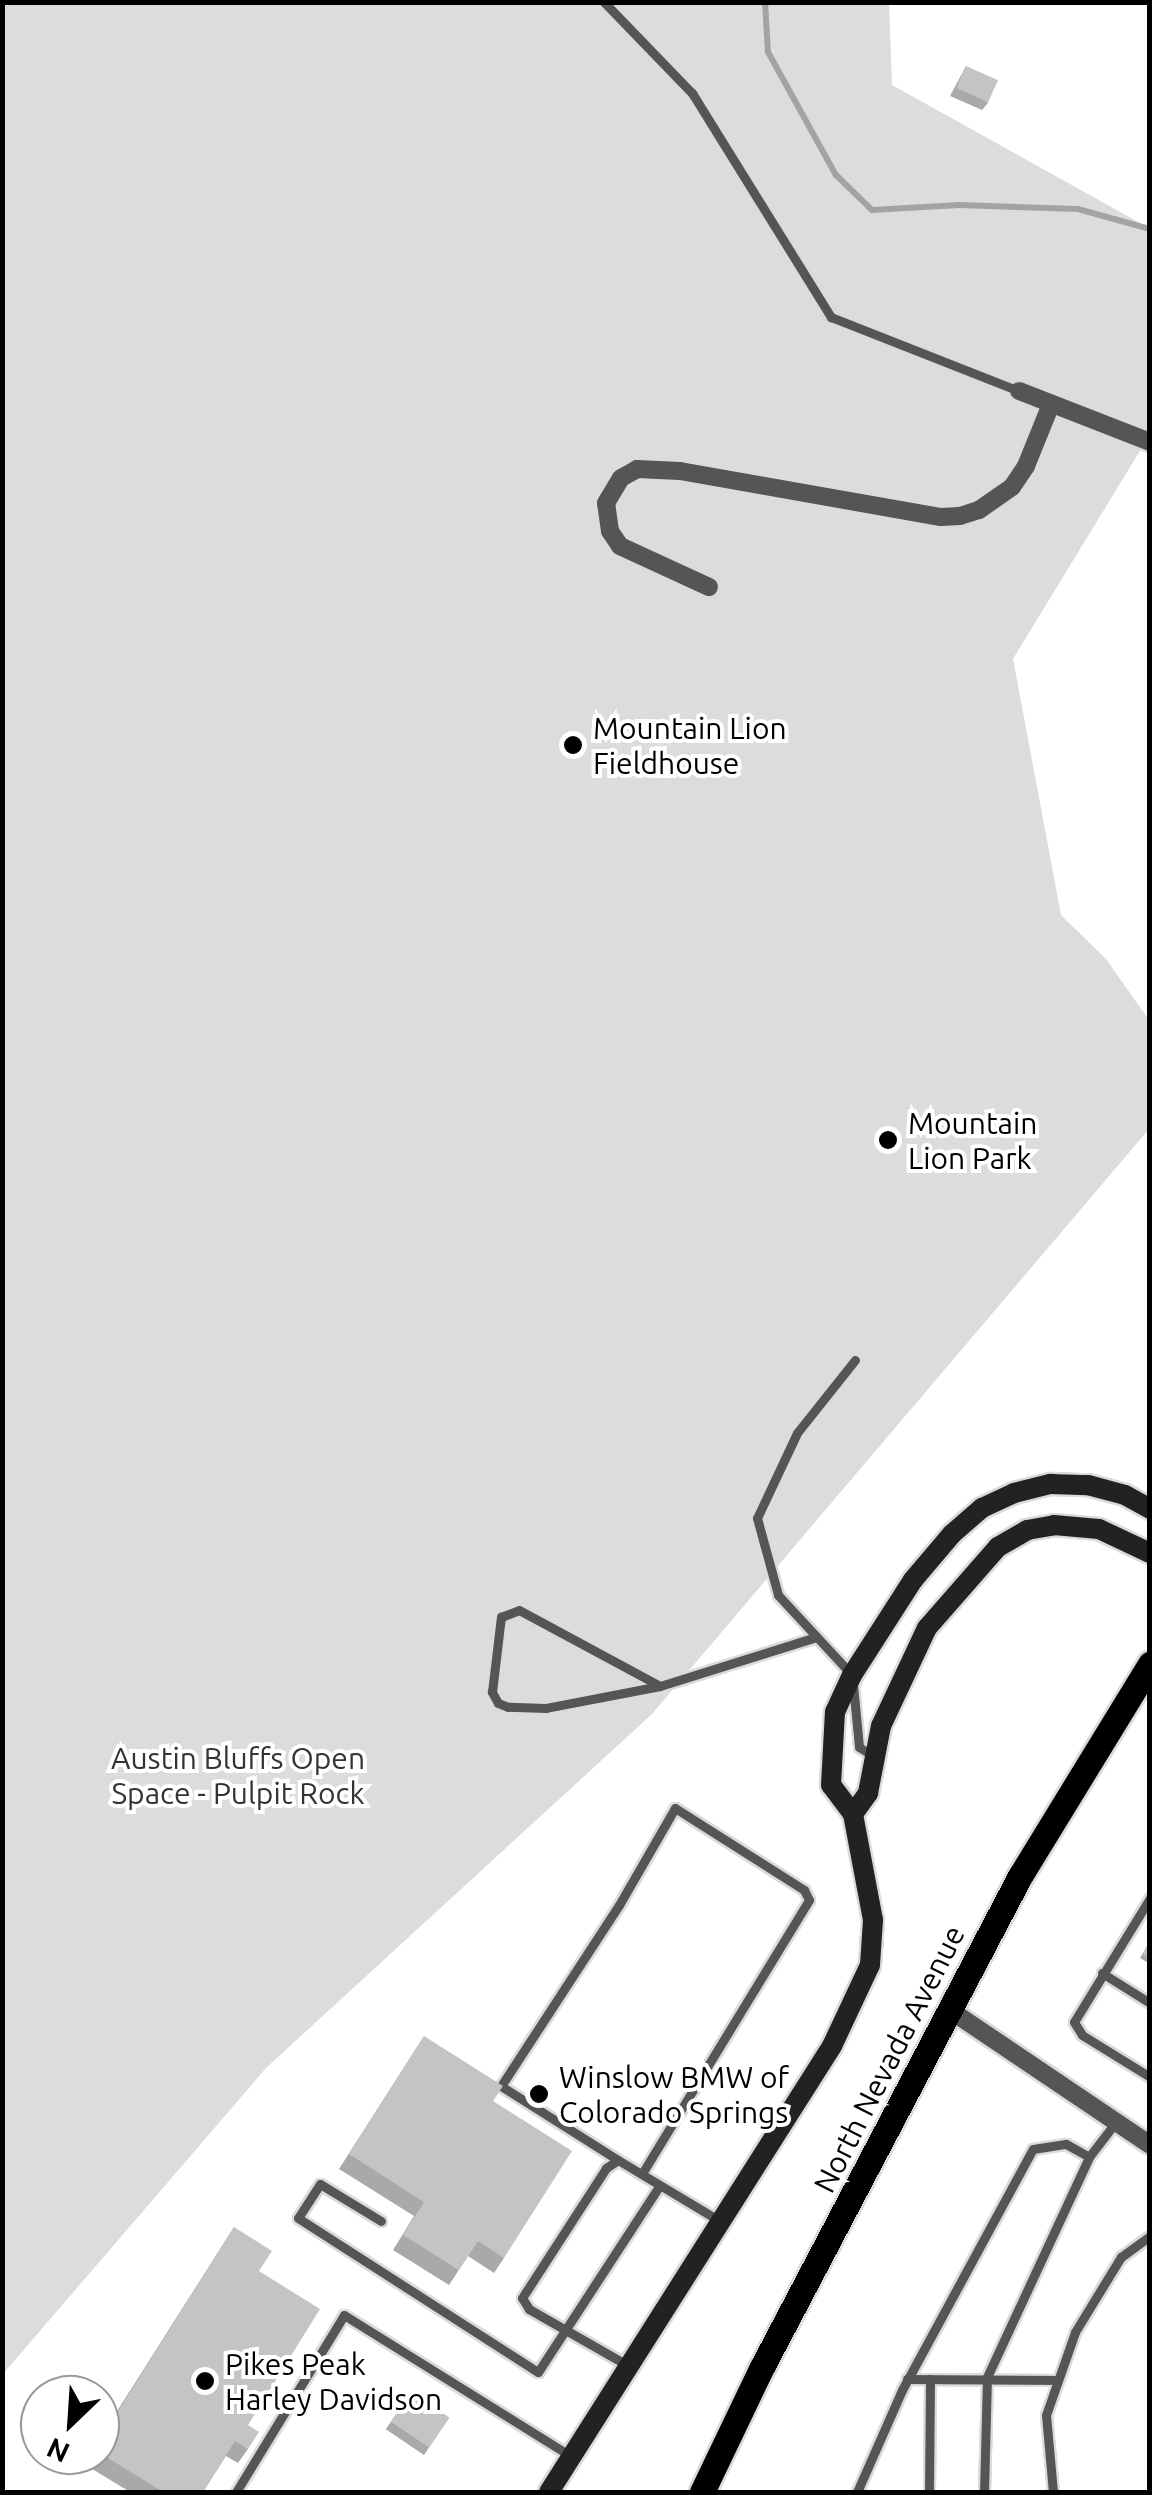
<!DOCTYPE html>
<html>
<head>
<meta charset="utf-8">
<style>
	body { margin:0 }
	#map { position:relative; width:1152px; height:2495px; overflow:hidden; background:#fff; font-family:Ubuntu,sans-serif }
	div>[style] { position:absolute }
	.green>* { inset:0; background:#dcdcdc }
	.stream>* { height:6px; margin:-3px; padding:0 3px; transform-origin:3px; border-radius:3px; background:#a3a3a3 }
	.roads { filter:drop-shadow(2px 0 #dbdbdb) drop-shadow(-2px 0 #dbdbdb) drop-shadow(0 2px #dbdbdb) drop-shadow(0 -2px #dbdbdb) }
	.service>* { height:9px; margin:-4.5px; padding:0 4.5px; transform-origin:4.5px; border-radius:4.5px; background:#555 }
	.minor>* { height:18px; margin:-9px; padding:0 9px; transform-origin:9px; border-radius:9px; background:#555 }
	.secondary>* { height:20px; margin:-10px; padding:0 10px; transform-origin:10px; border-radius:10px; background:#222 }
	.primary>* { height:25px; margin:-12.5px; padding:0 12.5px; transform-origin:12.5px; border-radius:12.5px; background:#000 }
	.wall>* { inset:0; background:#a9a9a9; transform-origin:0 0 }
	.building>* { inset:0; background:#c4c4c4; transform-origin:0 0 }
	.dots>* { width:28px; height:28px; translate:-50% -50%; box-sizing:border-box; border:5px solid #fff; border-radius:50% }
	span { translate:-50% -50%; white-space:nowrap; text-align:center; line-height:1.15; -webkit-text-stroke:8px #fff; paint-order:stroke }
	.poi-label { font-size:30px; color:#000 }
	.left { translate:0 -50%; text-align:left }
	.park-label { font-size:30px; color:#333 }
	.street-label { font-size:30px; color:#000 }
	.frame { position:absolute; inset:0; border:5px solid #000; pointer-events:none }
	.north { position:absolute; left:20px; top:2375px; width:100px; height:100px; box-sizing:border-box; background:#fff; border:2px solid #999; border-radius:50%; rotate:205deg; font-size:28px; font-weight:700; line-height:40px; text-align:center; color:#000 }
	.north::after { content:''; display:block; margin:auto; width:35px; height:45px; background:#000; clip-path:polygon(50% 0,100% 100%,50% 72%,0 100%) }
</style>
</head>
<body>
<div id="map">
	<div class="green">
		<div style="clip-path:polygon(3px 3px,889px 3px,892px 85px,1149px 228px,1149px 436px,1013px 659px,1061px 915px,1106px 959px,1149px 1020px,1149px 1129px,652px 1714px,266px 2068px,3px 2374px)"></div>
	</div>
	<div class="stream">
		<div style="left:765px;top:2px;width:50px;rotate:86.6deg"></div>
		<div style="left:768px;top:52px;width:141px;rotate:61.1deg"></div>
		<div style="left:836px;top:175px;width:50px;rotate:44.2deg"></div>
		<div style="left:872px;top:210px;width:87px;rotate:-3.3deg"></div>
		<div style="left:959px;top:205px;width:119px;rotate:1.9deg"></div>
		<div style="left:1078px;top:209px;width:75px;rotate:15.5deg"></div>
	</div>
	<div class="roads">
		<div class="service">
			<div style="left:604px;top:2px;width:127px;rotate:46deg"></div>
			<div style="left:692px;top:93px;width:264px;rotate:58.2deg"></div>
			<div style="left:831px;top:317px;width:202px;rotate:21.5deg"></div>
			<div style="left:855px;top:1360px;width:93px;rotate:128.5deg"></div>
			<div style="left:797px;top:1433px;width:94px;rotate:115.2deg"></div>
			<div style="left:757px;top:1518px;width:80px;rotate:74.7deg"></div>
			<div style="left:778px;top:1595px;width:109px;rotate:47.2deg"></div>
			<div style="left:852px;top:1675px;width:72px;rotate:84.4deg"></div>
			<div style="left:859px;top:1747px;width:15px;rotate:32deg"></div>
			<div style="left:660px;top:1686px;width:116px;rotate:169.1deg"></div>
			<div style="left:546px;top:1708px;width:38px;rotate:-178deg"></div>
			<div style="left:508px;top:1707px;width:11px;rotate:-158deg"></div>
			<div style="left:498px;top:1703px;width:13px;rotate:-119deg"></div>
			<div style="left:492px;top:1692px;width:76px;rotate:-83.2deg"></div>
			<div style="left:501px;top:1617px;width:19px;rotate:-21deg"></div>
			<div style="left:519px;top:1610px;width:160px;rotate:28.3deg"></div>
			<div style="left:660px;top:1686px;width:160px;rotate:-17.4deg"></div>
			<div style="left:1150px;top:1898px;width:145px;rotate:121.5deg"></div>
			<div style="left:1074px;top:2022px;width:15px;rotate:58deg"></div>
			<div style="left:1082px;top:2035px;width:80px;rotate:31.7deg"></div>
			<div style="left:1102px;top:1973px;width:57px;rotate:32deg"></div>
			<div style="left:618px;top:2160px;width:138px;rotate:-147.7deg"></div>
			<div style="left:501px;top:2086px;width:216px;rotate:-56.9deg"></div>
			<div style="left:619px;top:1905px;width:112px;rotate:-60deg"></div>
			<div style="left:675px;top:1808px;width:153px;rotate:32.4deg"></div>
			<div style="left:804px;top:1890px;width:11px;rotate:63deg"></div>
			<div style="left:809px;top:1900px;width:321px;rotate:121.4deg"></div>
			<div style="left:381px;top:2221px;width:71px;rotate:-148.8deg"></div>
			<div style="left:320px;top:2184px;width:40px;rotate:122.9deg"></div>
			<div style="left:298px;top:2218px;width:285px;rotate:32.7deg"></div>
			<div style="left:538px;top:2372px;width:223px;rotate:-56.9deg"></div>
			<div style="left:627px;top:2365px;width:113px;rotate:-150.3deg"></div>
			<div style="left:529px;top:2309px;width:13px;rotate:-122deg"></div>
			<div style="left:522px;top:2298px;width:155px;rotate:-57.1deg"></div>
			<div style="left:606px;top:2168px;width:14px;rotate:-34deg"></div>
			<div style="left:618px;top:2160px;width:119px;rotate:30.9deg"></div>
			<div style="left:907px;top:2379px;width:151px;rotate:0.4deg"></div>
			<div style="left:236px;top:2492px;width:207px;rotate:-58.6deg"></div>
			<div style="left:344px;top:2315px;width:265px;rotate:31.9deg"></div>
			<div style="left:857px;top:2492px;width:111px;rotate:-66.2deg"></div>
			<div style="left:902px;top:2390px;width:274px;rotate:-61.5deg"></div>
			<div style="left:1033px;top:2149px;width:33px;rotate:-9deg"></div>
			<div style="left:1066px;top:2144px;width:26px;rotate:29deg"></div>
			<div style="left:1089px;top:2157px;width:44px;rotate:-52.4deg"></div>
			<div style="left:929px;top:2492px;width:113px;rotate:-89.5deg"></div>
			<div style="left:984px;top:2492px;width:115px;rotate:-88.5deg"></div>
			<div style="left:987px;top:2377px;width:242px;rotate:-65.1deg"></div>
			<div style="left:1053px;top:2492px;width:77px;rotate:-95.2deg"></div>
			<div style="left:1046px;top:2415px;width:88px;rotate:-70.7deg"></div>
			<div style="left:1075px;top:2332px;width:88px;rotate:-58.5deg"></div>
			<div style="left:1121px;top:2257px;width:36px;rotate:-36deg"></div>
		</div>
		<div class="minor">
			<div style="left:1019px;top:391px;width:141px;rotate:21.3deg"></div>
			<div style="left:709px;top:587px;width:98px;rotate:-155.3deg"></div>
			<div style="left:620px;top:546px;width:18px;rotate:-124deg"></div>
			<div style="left:610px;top:531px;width:28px;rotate:-98deg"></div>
			<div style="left:606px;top:503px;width:29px;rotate:-59deg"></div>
			<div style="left:621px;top:478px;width:18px;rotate:-29deg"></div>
			<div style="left:637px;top:469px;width:43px;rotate:2.7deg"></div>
			<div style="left:680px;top:471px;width:265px;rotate:10deg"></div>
			<div style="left:941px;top:517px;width:19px;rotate:-3deg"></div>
			<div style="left:960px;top:516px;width:20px;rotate:-18deg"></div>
			<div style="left:979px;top:510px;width:40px;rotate:-34.9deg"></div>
			<div style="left:1012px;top:487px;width:25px;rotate:-56deg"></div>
			<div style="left:1026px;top:466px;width:67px;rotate:-68deg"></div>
			<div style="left:950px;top:2010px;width:241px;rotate:34deg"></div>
		</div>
		<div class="secondary">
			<div style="left:853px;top:1814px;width:26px;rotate:-54deg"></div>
			<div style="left:868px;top:1793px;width:68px;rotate:-79deg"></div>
			<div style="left:881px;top:1726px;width:108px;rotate:-64.9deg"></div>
			<div style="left:927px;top:1628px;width:108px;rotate:-48.8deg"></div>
			<div style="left:998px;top:1547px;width:34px;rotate:-30deg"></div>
			<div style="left:1027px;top:1530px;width:27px;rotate:-10deg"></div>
			<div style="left:1054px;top:1525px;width:45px;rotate:5.1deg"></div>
			<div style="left:1099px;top:1529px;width:56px;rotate:25.2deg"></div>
			<div style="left:549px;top:2492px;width:528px;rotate:-57.6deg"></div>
			<div style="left:832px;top:2046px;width:89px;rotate:-64.9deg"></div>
			<div style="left:870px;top:1965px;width:45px;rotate:-86.2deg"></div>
			<div style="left:873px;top:1920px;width:108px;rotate:-100.7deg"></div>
			<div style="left:853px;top:1814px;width:36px;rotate:-127deg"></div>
			<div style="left:831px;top:1785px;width:73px;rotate:-86.9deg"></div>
			<div style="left:835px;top:1712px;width:41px;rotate:-65.3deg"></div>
			<div style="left:852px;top:1675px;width:113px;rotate:-57.3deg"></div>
			<div style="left:913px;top:1580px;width:60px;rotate:-49.7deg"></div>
			<div style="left:952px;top:1534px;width:40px;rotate:-41deg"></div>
			<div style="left:982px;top:1508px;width:35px;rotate:-25deg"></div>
			<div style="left:1014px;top:1493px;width:38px;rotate:-14deg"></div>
			<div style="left:1051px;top:1484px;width:37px;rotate:2deg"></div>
			<div style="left:1088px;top:1485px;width:38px;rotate:15deg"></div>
			<div style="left:1125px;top:1495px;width:29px;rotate:29deg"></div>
		</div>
		<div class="primary">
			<div style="left:702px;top:2492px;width:139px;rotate:-64.4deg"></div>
			<div style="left:762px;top:2367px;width:555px;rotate:-62.28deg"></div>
			<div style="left:1020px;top:1876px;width:249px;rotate:-58.5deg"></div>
		</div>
	</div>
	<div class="wall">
		<div style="clip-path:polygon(966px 66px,988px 103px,982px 110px,950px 96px)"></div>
		<div style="clip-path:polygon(1150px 1941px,1150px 1964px,1140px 1958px)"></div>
		<div style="clip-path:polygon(424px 2036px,493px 2101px,504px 2258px,494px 2273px,468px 2256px,449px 2285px,393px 2250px,414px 2216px,339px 2169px)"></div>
		<div style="clip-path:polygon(234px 2227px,259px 2271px,248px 2425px,248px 2449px,238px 2463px,226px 2456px,203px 2492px,130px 2492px,84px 2464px,89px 2455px,100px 2455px,100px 2438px)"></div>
		<div style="left:411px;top:2392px;width:46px;height:45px;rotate:34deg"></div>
	</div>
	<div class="building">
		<div style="left:966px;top:66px;width:35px;height:24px;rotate:24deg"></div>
		<div style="clip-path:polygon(1150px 1942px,1150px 1958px,1143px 1954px)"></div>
		<div style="clip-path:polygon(424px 2036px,503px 2086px,493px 2101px,572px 2151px,504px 2258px,478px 2241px,459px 2270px,403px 2235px,424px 2202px,349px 2154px)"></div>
		<div style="clip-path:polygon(234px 2227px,272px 2251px,259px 2271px,320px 2309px,248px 2425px,259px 2432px,248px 2449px,235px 2441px,203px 2492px,163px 2492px,100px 2453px,100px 2440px)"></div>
		<div style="left:411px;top:2392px;width:46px;height:36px;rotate:34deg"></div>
	</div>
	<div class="dots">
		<div style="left:573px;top:745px;background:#000"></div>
		<div style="left:888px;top:1140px;background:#000"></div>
		<div style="left:539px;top:2094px;background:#000"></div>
		<div style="left:205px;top:2381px;background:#000"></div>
	</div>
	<div class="poi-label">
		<span class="left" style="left:593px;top:745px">Mountain Lion<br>Fieldhouse</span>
		<span class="left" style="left:908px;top:1140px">Mountain<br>Lion Park</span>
		<span class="left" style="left:559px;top:2094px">Winslow BMW of<br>Colorado Springs</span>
		<span class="left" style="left:225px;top:2381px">Pikes Peak<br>Harley Davidson</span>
	</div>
	<div class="park-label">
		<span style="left:238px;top:1775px">Austin Bluffs Open<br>Space - Pulpit Rock</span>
	</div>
	<div class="street-label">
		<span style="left:889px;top:2059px;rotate:-63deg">North Nevada Avenue</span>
	</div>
	<div class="frame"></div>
	<div class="north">N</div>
</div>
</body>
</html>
